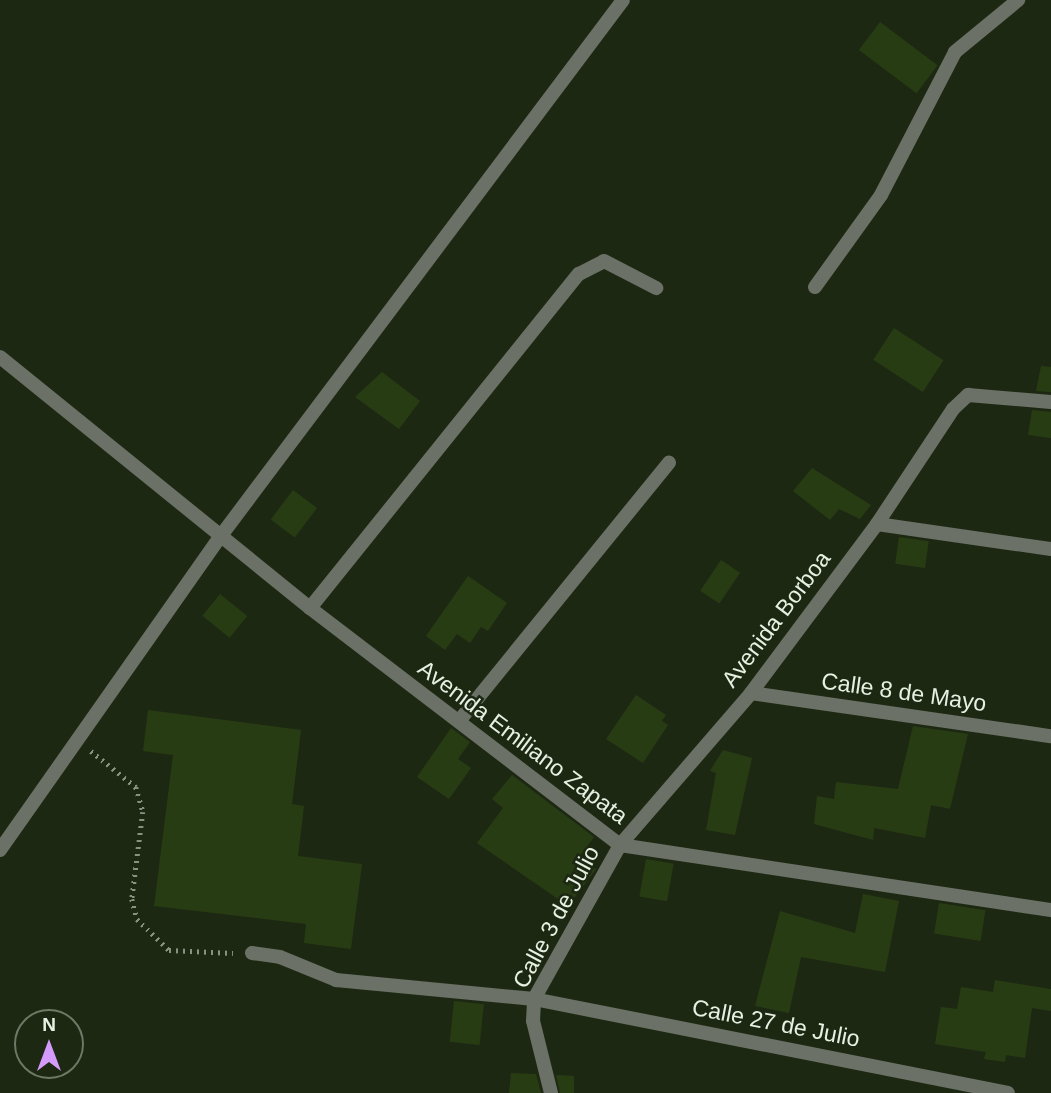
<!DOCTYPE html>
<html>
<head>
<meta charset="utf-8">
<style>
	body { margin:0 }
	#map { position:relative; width:1051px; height:1093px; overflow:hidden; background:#1d2813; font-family:Helvetica,sans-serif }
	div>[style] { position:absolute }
	.building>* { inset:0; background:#283c14; transform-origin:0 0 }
	.path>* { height:4.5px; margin-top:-2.25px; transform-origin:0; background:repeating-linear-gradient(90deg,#899281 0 2px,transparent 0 7px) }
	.lane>* { height:14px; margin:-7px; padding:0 7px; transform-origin:7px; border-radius:7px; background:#6b7166 }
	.street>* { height:14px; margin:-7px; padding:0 7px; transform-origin:7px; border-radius:7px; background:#6b7166 }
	span { translate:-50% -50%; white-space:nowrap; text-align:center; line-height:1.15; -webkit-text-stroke:5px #1d2813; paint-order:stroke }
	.street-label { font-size:23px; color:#e8f0e2 }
	.north { position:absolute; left:14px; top:1009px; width:70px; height:70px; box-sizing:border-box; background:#1d2813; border:2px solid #6e7866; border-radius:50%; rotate:0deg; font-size:19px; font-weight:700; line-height:28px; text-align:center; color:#e8f0e2 }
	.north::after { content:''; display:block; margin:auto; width:24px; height:32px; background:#d59bfa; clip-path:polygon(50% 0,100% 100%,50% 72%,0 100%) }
</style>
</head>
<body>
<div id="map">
	<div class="building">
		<div style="left:880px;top:22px;width:72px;height:35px;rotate:37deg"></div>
		<div style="left:894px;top:328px;width:59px;height:38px;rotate:33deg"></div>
		<div style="clip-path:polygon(1041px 366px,1051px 367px,1051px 392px,1036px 391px)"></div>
		<div style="clip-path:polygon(382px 372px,420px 401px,399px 429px,355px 397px)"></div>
		<div style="clip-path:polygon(1032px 410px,1051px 412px,1051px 438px,1028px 435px)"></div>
		<div style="clip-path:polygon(812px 468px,871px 505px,860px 519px,839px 509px,830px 520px,793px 491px)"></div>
		<div style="left:293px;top:490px;width:30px;height:37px;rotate:37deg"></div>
		<div style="left:899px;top:537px;width:30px;height:27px;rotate:8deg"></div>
		<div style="left:721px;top:560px;width:23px;height:37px;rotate:34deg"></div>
		<div style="clip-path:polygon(468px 576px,507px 603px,488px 631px,481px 627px,470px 643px,457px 634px,445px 650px,426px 636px)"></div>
		<div style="left:220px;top:594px;width:35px;height:28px;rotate:39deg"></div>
		<div style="clip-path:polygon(636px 695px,666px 715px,662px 721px,668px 725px,643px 763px,606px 739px)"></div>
		<div style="clip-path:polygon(148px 710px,301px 730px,292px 804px,304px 806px,298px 856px,362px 864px,351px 949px,304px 943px,306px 924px,154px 906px,173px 755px,143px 751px)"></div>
		<div style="clip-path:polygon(913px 726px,968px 734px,950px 809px,931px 805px,925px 838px,874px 828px,873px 840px,814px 824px,817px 796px,834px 799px,836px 782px,898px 789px)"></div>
		<div style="clip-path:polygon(451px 728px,470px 742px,458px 759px,471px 768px,449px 799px,417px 777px)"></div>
		<div style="clip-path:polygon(723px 750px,752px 758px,735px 835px,706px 830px,716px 773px,710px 771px)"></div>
		<div style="clip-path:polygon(512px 775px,594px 837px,579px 857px,596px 869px,568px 906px,477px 843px,503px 808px,492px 799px)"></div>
		<div style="left:646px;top:859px;width:28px;height:38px;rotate:10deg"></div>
		<div style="clip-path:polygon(863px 894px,899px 901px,885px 972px,801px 957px,789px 1013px,755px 1006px,780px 911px,855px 933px)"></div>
		<div style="left:939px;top:903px;width:47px;height:31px;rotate:9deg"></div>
		<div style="clip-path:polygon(995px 980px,1051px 989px,1051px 1011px,1032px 1008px,1025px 1058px,1006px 1055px,1005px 1062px,984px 1059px,986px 1052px,935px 1044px,941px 1007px,957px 1009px,961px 987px,993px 992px)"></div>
		<div style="left:454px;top:1001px;width:30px;height:41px;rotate:6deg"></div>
		<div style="clip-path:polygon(511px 1073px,536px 1074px,541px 1093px,509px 1093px)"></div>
		<div style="clip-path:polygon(556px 1075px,574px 1076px,574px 1093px,560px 1093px)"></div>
	</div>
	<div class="path">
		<div style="left:91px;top:751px;width:58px;rotate:38.7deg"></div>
		<div style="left:136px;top:787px;width:26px;rotate:74deg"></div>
		<div style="left:143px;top:812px;width:88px;rotate:97.2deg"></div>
		<div style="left:132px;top:899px;width:21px;rotate:76deg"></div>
		<div style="left:137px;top:919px;width:45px;rotate:44.1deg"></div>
		<div style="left:169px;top:950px;width:64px;rotate:2.7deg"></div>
	</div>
	<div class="lane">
		<div style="left:252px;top:953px;width:28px;rotate:8deg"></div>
		<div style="left:280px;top:957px;width:61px;rotate:22.3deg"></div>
		<div style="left:336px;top:980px;width:199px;rotate:5.5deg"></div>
	</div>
	<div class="street">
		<div style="left:815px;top:287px;width:113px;rotate:-54.3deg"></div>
		<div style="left:881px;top:195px;width:161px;rotate:-62.6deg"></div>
		<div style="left:955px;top:52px;width:82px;rotate:-39.5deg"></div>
		<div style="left:0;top:357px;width:399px;rotate:39deg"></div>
		<div style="left:310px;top:608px;width:390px;rotate:37.4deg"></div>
		<div style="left:620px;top:845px;width:436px;rotate:8.6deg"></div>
		<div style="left:877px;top:524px;width:176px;rotate:8.2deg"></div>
		<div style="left:310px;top:608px;width:429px;rotate:-51.2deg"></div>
		<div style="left:579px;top:274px;width:28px;rotate:-27deg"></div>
		<div style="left:604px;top:261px;width:59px;rotate:27.4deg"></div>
		<div style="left:751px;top:693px;width:303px;rotate:8.2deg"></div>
		<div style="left:459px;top:721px;width:333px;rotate:-50.9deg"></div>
		<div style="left:0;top:850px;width:388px;rotate:-54.9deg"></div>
		<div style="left:223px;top:533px;width:666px;rotate:-53.11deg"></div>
		<div style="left:534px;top:999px;width:483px;rotate:11.2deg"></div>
		<div style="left:551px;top:1093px;width:74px;rotate:-104deg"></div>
		<div style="left:533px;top:1021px;width:22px;rotate:-87deg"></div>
		<div style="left:534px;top:999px;width:176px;rotate:-60.8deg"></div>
		<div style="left:620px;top:845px;width:201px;rotate:-49.2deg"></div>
		<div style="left:751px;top:693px;width:211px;rotate:-53.3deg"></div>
		<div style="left:877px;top:524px;width:138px;rotate:-56.5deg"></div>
		<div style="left:953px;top:409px;width:21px;rotate:-43deg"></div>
		<div style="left:968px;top:395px;width:83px;rotate:4.8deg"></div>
	</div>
	<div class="street-label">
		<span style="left:776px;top:619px;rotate:-53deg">Avenida Borboa</span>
		<span style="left:904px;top:692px;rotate:8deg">Calle 8 de Mayo</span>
		<span style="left:523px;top:742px;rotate:37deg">Avenida Emiliano Zapata</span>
		<span style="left:556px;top:917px;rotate:-62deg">Calle 3 de Julio</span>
		<span style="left:776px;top:1023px;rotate:11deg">Calle 27 de Julio</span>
	</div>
	<div class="north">N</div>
</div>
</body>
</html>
